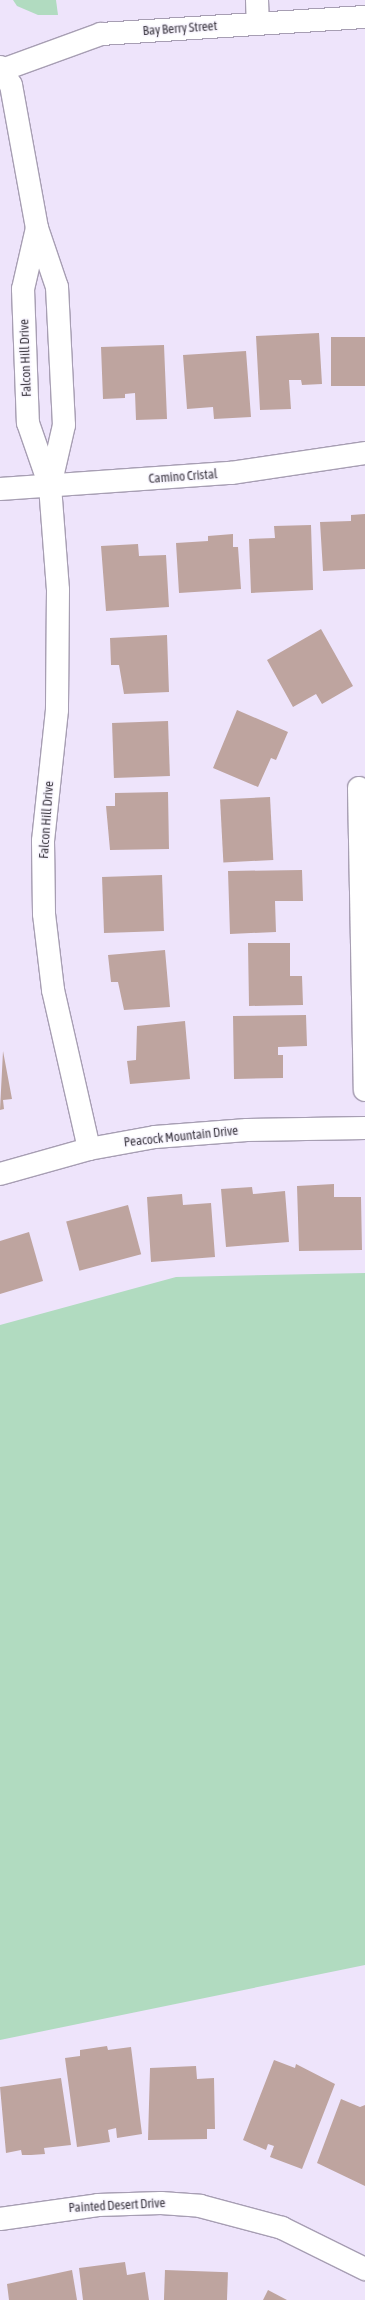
<!DOCTYPE html>
<html>
<head>
<meta charset="utf-8">
<style>
	body { margin:0 }
	#map { position:relative; width:365px; height:2300px; overflow:hidden; background:#eee4fb; font-family:"Asap Condensed",sans-serif }
	div>[style] { position:absolute }
	.green>* { inset:0; background:#b1dbc0 }
	.building>* { inset:0; background:#bea49f; transform-origin:0 0 }
	.roads { filter:drop-shadow(1px 0 #a79eb3) drop-shadow(-1px 0 #a79eb3) drop-shadow(0 1px #a79eb3) drop-shadow(0 -1px #a79eb3) }
	.street>* { height:22px; margin:-11px; padding:0 11px; transform-origin:11px; border-radius:11px; background:#fff }
	span { translate:-50% -50%; white-space:nowrap; text-align:center; line-height:1.15; -webkit-text-stroke:3px #f8f5fe; paint-order:stroke }
	.street-label { font-size:13px; color:#3f3b44 }
</style>
</head>
<body>
<div id="map">
	<div class="green">
		<div style="clip-path:polygon(13px 0,56px 0,58px 15px,38px 15px,17px 6px)"></div>
		<div style="clip-path:polygon(365px 1273px,365px 1965px,0 2040px,0 1325px,176px 1277px)"></div>
	</div>
	<div class="building">
		<div style="clip-path:polygon(319px 333px,322px 384px,302px 385px,301px 380px,289px 380px,291px 409px,260px 410px,256px 336px)"></div>
		<div style="left:365px;top:337px;width:49px;height:34px;rotate:90deg"></div>
		<div style="clip-path:polygon(164px 345px,167px 419px,136px 420px,135px 393px,125px 394px,125px 398px,103px 399px,101px 347px)"></div>
		<div style="clip-path:polygon(246px 351px,251px 417px,214px 419px,213px 407px,187px 409px,183px 355px)"></div>
		<div style="clip-path:polygon(365px 514px,365px 569px,323px 571px,320px 522px,351px 521px,351px 515px)"></div>
		<div style="clip-path:polygon(311px 525px,313px 590px,251px 593px,249px 539px,275px 538px,274px 526px)"></div>
		<div style="clip-path:polygon(233px 534px,233px 547px,238px 547px,241px 589px,179px 593px,176px 543px,208px 541px,208px 536px)"></div>
		<div style="clip-path:polygon(138px 544px,139px 556px,166px 555px,169px 607px,106px 611px,101px 546px)"></div>
		<div style="clip-path:polygon(321px 629px,353px 686px,322px 704px,316px 694px,293px 707px,267px 660px)"></div>
		<div style="clip-path:polygon(167px 635px,169px 692px,124px 694px,119px 665px,111px 665px,110px 638px)"></div>
		<div style="clip-path:polygon(237px 710px,288px 732px,276px 760px,271px 758px,258px 787px,213px 768px)"></div>
		<div style="left:168px;top:721px;width:55px;height:56px;rotate:88deg"></div>
		<div style="clip-path:polygon(168px 792px,169px 849px,110px 850px,106px 806px,115px 806px,115px 793px)"></div>
		<div style="left:270px;top:797px;width:63px;height:50px;rotate:87deg"></div>
		<div style="clip-path:polygon(302px 870px,303px 901px,275px 901px,276px 932px,230px 934px,228px 871px)"></div>
		<div style="left:162px;top:875px;width:56px;height:60px;rotate:88deg"></div>
		<div style="clip-path:polygon(248px 943px,290px 943px,290px 976px,302px 976px,303px 1005px,249px 1006px)"></div>
		<div style="clip-path:polygon(165px 950px,170px 1007px,124px 1010px,118px 982px,111px 982px,108px 955px)"></div>
		<div style="clip-path:polygon(306px 1015px,307px 1046px,278px 1047px,278px 1055px,283px 1055px,283px 1078px,234px 1079px,233px 1016px)"></div>
		<div style="clip-path:polygon(185px 1021px,190px 1079px,130px 1084px,127px 1061px,136px 1060px,137px 1026px)"></div>
		<div style="clip-path:polygon(3px 1051px,12px 1099px,3px 1100px,4px 1109px,0 1110px)"></div>
		<div style="clip-path:polygon(334px 1184px,334px 1197px,361px 1197px,362px 1250px,299px 1251px,297px 1186px)"></div>
		<div style="clip-path:polygon(252px 1187px,253px 1194px,285px 1191px,289px 1242px,226px 1247px,221px 1189px)"></div>
		<div style="clip-path:polygon(182px 1194px,183px 1205px,211px 1203px,215px 1257px,151px 1262px,147px 1197px)"></div>
		<div style="left:128px;top:1205px;width:51px;height:64px;rotate:75deg"></div>
		<div style="clip-path:polygon(29px 1232px,43px 1281px,0 1294px,0 1241px)"></div>
		<div style="clip-path:polygon(107px 2046px,108px 2050px,131px 2047px,142px 2134px,117px 2138px,116px 2128px,108px 2130px,110px 2142px,77px 2147px,65px 2058px,80px 2056px,80px 2050px)"></div>
		<div style="clip-path:polygon(274px 2060px,295px 2068px,296px 2064px,335px 2084px,302px 2169px,270px 2157px,274px 2146px,268px 2144px,266px 2150px,243px 2140px)"></div>
		<div style="clip-path:polygon(196px 2066px,197px 2079px,214px 2078px,215px 2129px,207px 2129px,207px 2139px,148px 2140px,150px 2068px)"></div>
		<div style="clip-path:polygon(61px 2078px,71px 2145px,44px 2148px,45px 2154px,31px 2155px,22px 2155px,21px 2150px,6px 2153px,0 2087px)"></div>
		<div style="clip-path:polygon(341px 2099px,360px 2107px,365px 2105px,365px 2186px,317px 2163px)"></div>
		<div style="clip-path:polygon(125px 2262px,127px 2275px,145px 2272px,149px 2300px,83px 2300px,79px 2268px)"></div>
		<div style="clip-path:polygon(72px 2270px,77px 2300px,9px 2300px,7px 2284px)"></div>
		<div style="left:165px;top:2270px;width:63px;height:30px;rotate:2deg"></div>
		<div style="clip-path:polygon(268px 2290px,287px 2300px,263px 2300px)"></div>
	</div>
	<div class="roads">
		<div class="street">
			<div style="left:257px;top:0;width:24px;rotate:88deg"></div>
			<div style="left:0;top:67px;width:21px;rotate:59deg"></div>
			<div style="left:11px;top:85px;width:145px;rotate:79.7deg"></div>
			<div style="left:37px;top:228px;width:62px;rotate:71.3deg"></div>
			<div style="left:57px;top:287px;width:138px;rotate:87.1deg"></div>
			<div style="left:64px;top:425px;width:63px;rotate:102.9deg"></div>
			<div style="left:2px;top:70px;width:105px;rotate:-20deg"></div>
			<div style="left:101px;top:34px;width:265px;rotate:-3.7deg"></div>
			<div style="left:37px;top:228px;width:63px;rotate:102.9deg"></div>
			<div style="left:23px;top:289px;width:134px;rotate:87.9deg"></div>
			<div style="left:28px;top:423px;width:67px;rotate:70.8deg"></div>
			<div style="left:50px;top:486px;width:104px;rotate:85.6deg"></div>
			<div style="left:58px;top:590px;width:120px;rotate:90.5deg"></div>
			<div style="left:57px;top:710px;width:132px;rotate:96.1deg"></div>
			<div style="left:43px;top:841px;width:73px;rotate:89.2deg"></div>
			<div style="left:44px;top:914px;width:77px;rotate:83.2deg"></div>
			<div style="left:53px;top:990px;width:163px;rotate:77.2deg"></div>
			<div style="left:0;top:489px;width:232px;rotate:-4deg"></div>
			<div style="left:231px;top:473px;width:135px;rotate:-8.5deg"></div>
			<div style="left:359px;top:788px;width:302px;rotate:88.9deg"></div>
			<div style="left:0;top:1174px;width:92px;rotate:-15.7deg"></div>
			<div style="left:89px;top:1149px;width:67px;rotate:-10.3deg"></div>
			<div style="left:155px;top:1137px;width:92px;rotate:-4.4deg"></div>
			<div style="left:247px;top:1130px;width:118px;rotate:-1deg"></div>
			<div style="left:0;top:2219px;width:99px;rotate:-8.1deg"></div>
			<div style="left:98px;top:2205px;width:63px;rotate:-1.8deg"></div>
			<div style="left:161px;top:2203px;width:39px;rotate:4deg"></div>
			<div style="left:200px;top:2206px;width:85px;rotate:15deg"></div>
			<div style="left:282px;top:2228px;width:93px;rotate:26.3deg"></div>
		</div>
	</div>
	<div class="street-label">
		<span style="left:180px;top:29px;rotate:-4deg">Bay Berry Street</span>
		<span style="left:26px;top:358px;rotate:-92deg">Falcon Hill Drive</span>
		<span style="left:183px;top:477px;rotate:-4deg">Camino Cristal</span>
		<span style="left:47px;top:820px;rotate:-86deg">Falcon Hill Drive</span>
		<span style="left:181px;top:1137px;rotate:-6deg">Peacock Mountain Drive</span>
		<span style="left:117px;top:2206px;rotate:-3deg">Painted Desert Drive</span>
	</div>
</div>
</body>
</html>
